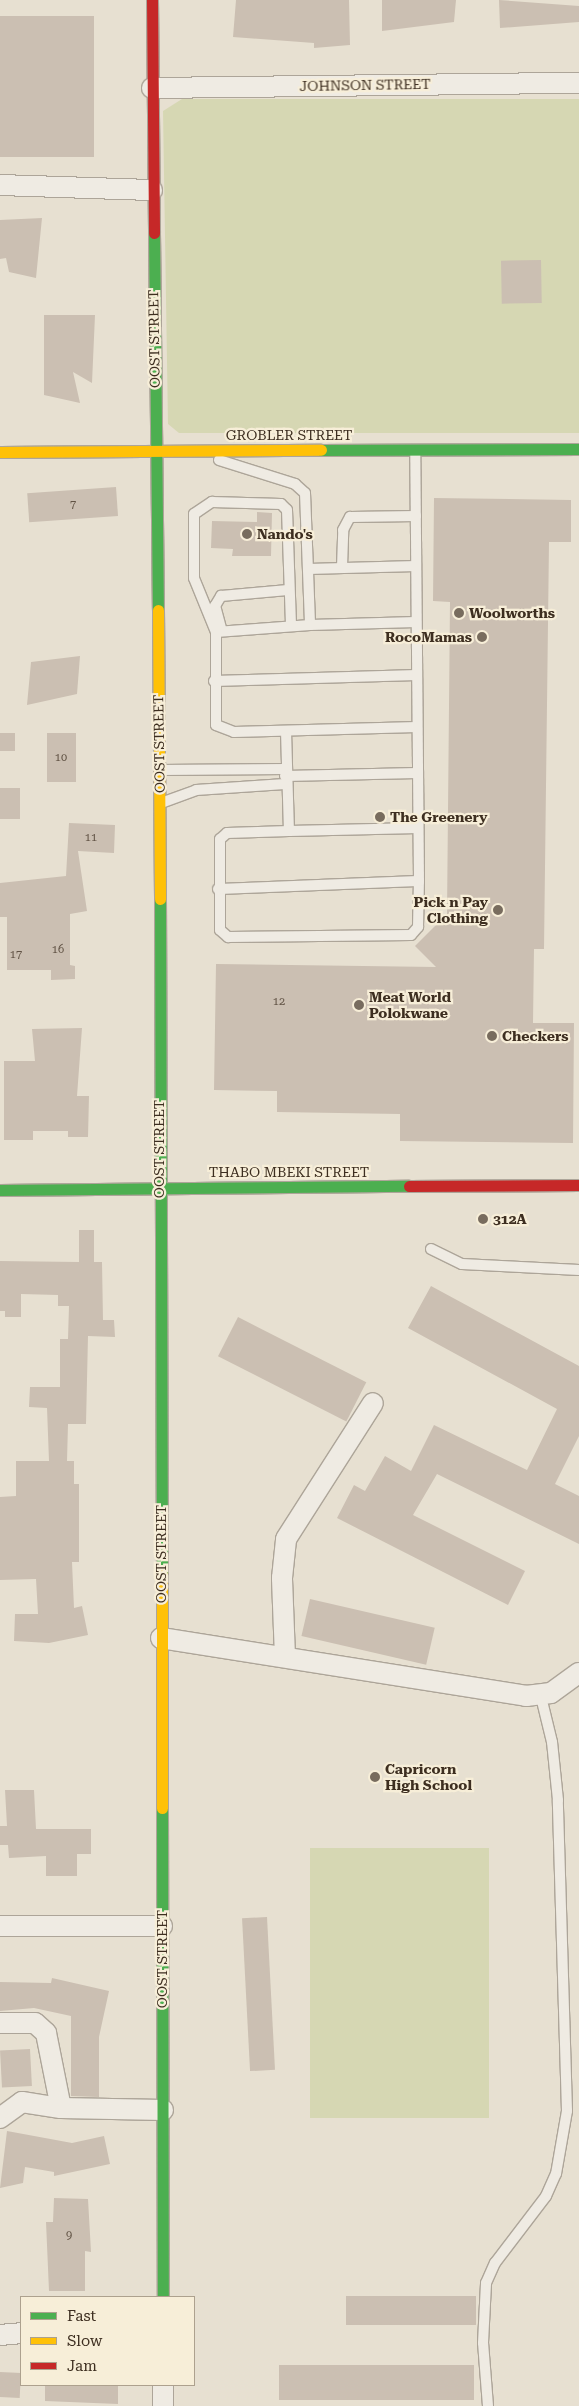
<!DOCTYPE html>
<html>
<head>
<meta charset="utf-8">
<style>
	body { margin:0 }
	#map { position:relative; width:579px; height:2406px; overflow:hidden; background:#e7e0d1; font-family:"Roboto Serif",serif }
	div>[style] { position:absolute }
	.green>* { inset:0; background:#d6d7b3; transform-origin:0 0 }
	.building>* { inset:0; background:#cbbfb2; transform-origin:0 0 }
	.roads { filter:drop-shadow(1px 0 #ada599) drop-shadow(-1px 0 #ada599) drop-shadow(0 1px #ada599) drop-shadow(0 -1px #ada599) }
	.lane>* { height:10px; margin:-5px; padding:0 5px; transform-origin:5px; border-radius:5px; background:#efebe3 }
	.street>* { height:20px; margin:-10px; padding:0 10px; transform-origin:10px; border-radius:10px; background:#efebe3 }
	.fast>* { height:11px; margin:-5.5px; padding:0 5.5px; transform-origin:5.5px; border-radius:5.5px; background:#4caf50 }
	.slow>* { height:11px; margin:-5.5px; padding:0 5.5px; transform-origin:5.5px; border-radius:5.5px; background:#ffc107 }
	.jam>* { height:11px; margin:-5.5px; padding:0 5.5px; transform-origin:5.5px; border-radius:5.5px; background:#c62828 }
	.dots>* { width:14px; height:14px; translate:-50% -50%; box-sizing:border-box; border:2px solid #f7eed8; border-radius:50% }
	span { translate:-50% -50%; white-space:nowrap; text-align:center; line-height:1.15; -webkit-text-stroke:4.5px #f7eed8; paint-order:stroke }
	.number-label { font-size:11px; color:#605244 }
	.number-label span { -webkit-text-stroke-width:0 }
	.street-label { font-size:14px; color:#3d2e20 }
	.poi-label { font-size:14px; color:#3d2e20; font-weight:700 }
	.left { translate:0 -50%; text-align:left }
	.right { translate:-100% -50%; text-align:right }
	.legend { position:absolute; left:20px; top:2296px; width:175px; height:90px; box-sizing:border-box; background:#f7eed8; border:1px solid #ada18e; margin:0; padding:6px 9px; list-style:none; font-size:15px; color:#3d2e20 }
	.legend li { display:flex; align-items:center; gap:10px; height:25px }
	.legend b { width:25px; border:1px solid #ada18e }
</style>
</head>
<body>
<div id="map">
	<div class="green">
		<div style="clip-path:polygon(182px 99px,579px 99px,579px 433px,179px 433px,168px 424px,163px 111px)"></div>
		<div style="left:489px;top:1848px;width:270px;height:179px;rotate:90deg"></div>
	</div>
	<div class="building">
		<div style="clip-path:polygon(236px 0,349px 0,350px 45px,314px 48px,314px 43px,233px 37px)"></div>
		<div style="clip-path:polygon(382px 0,456px 0,454px 22px,382px 31px)"></div>
		<div style="clip-path:polygon(499px 0,579px 6px,579px 22px,500px 28px)"></div>
		<div style="left:0;top:16px;width:94px;height:141px"></div>
		<div style="clip-path:polygon(42px 218px,36px 278px,9px 272px,6px 258px,0 259px,0 220px)"></div>
		<div style="left:541px;top:260px;width:43px;height:40px;rotate:89deg"></div>
		<div style="clip-path:polygon(44px 315px,95px 315px,92px 383px,73px 372px,80px 403px,44px 395px)"></div>
		<div style="left:116px;top:487px;width:29px;height:89px;rotate:86deg"></div>
		<div style="clip-path:polygon(434px 498px,571px 500px,571px 542px,549px 542px,544px 949px,534px 949px,533px 1023px,574px 1023px,573px 1143px,400px 1141px,400px 1114px,277px 1112px,277px 1091px,214px 1090px,216px 964px,436px 967px,415px 946px,447px 914px,450px 602px,433px 601px)"></div>
		<div style="clip-path:polygon(257px 512px,272px 513px,271px 556px,232px 556px,233px 549px,211px 548px,212px 521px,257px 522px)"></div>
		<div style="clip-path:polygon(80px 656px,77px 694px,27px 705px,31px 662px)"></div>
		<div style="left:0;top:733px;width:15px;height:18px"></div>
		<div style="left:47px;top:733px;width:29px;height:49px"></div>
		<div style="left:0;top:788px;width:20px;height:31px"></div>
		<div style="clip-path:polygon(69px 823px,115px 825px,114px 853px,78px 851px,87px 911px,70px 914px,70px 965px,75px 966px,75px 979px,51px 980px,51px 970px,7px 970px,7px 917px,0 917px,0 883px,66px 876px)"></div>
		<div style="clip-path:polygon(82px 1028px,77px 1096px,89px 1096px,88px 1137px,68px 1137px,68px 1131px,33px 1131px,33px 1140px,4px 1140px,4px 1061px,35px 1061px,32px 1029px)"></div>
		<div style="clip-path:polygon(79px 1230px,94px 1230px,94px 1262px,102px 1262px,103px 1320px,114px 1320px,115px 1337px,88px 1336px,86px 1424px,68px 1424px,67px 1461px,74px 1461px,74px 1484px,79px 1484px,79px 1562px,72px 1562px,74px 1608px,82px 1606px,88px 1635px,49px 1643px,14px 1641px,15px 1614px,38px 1614px,36px 1579px,0 1580px,0 1497px,16px 1496px,16px 1461px,49px 1461px,47px 1408px,29px 1407px,30px 1387px,60px 1387px,60px 1339px,68px 1339px,69px 1306px,58px 1306px,58px 1295px,21px 1294px,21px 1317px,5px 1317px,5px 1311px,0 1311px,0 1261px,79px 1262px)"></div>
		<div style="clip-path:polygon(431px 1286px,579px 1366px,579px 1436px,555px 1484px,579px 1496px,579px 1544px,437px 1474px,413px 1515px,525px 1571px,508px 1605px,337px 1518px,354px 1485px,365px 1491px,385px 1456px,411px 1471px,434px 1425px,527px 1470px,557px 1409px,408px 1328px)"></div>
		<div style="left:238px;top:1317px;width:144px;height:44px;rotate:27deg"></div>
		<div style="left:310px;top:1599px;width:128px;height:38px;rotate:13deg"></div>
		<div style="clip-path:polygon(5px 1790px,34px 1790px,36px 1829px,91px 1829px,91px 1854px,77px 1854px,77px 1876px,46px 1876px,46px 1856px,9px 1858px,8px 1845px,0 1845px,0 1826px,7px 1826px)"></div>
		<div style="left:267px;top:1917px;width:153px;height:25px;rotate:87deg"></div>
		<div style="clip-path:polygon(52px 1978px,109px 1991px,99px 2037px,99px 2097px,71px 2096px,71px 2016px,34px 2008px,0 2011px,0 1982px,51px 1983px)"></div>
		<div style="left:30px;top:2049px;width:37px;height:30px;rotate:87deg"></div>
		<div style="clip-path:polygon(7px 2131px,72px 2143px,104px 2136px,110px 2164px,54px 2176px,54px 2172px,25px 2167px,23px 2183px,0 2188px)"></div>
		<div style="clip-path:polygon(54px 2198px,88px 2199px,91px 2252px,85px 2251px,85px 2291px,49px 2291px,46px 2222px,53px 2222px)"></div>
		<div style="left:346px;top:2296px;width:130px;height:29px"></div>
		<div style="left:474px;top:2365px;width:35px;height:195px;rotate:90deg"></div>
		<div style="left:0;top:2372px;width:21px;height:25px;rotate:3deg"></div>
		<div style="clip-path:polygon(45px 2385px,118px 2385px,118px 2404px,45px 2401px)"></div>
	</div>
	<div class="roads">
		<div class="lane">
			<div style="left:219px;top:460px;width:80px;rotate:17.5deg"></div>
			<div style="left:295px;top:484px;width:13px;rotate:42deg"></div>
			<div style="left:305px;top:493px;width:132px;rotate:87.8deg"></div>
			<div style="left:310px;top:625px;width:106px;rotate:-1.6deg"></div>
			<div style="left:342px;top:567px;width:37px;rotate:-88deg"></div>
			<div style="left:343px;top:530px;width:15px;rotate:-62deg"></div>
			<div style="left:350px;top:517px;width:66px;rotate:-0.9deg"></div>
			<div style="left:308px;top:569px;width:108px;rotate:-1.6deg"></div>
			<div style="left:310px;top:625px;width:94px;rotate:175.7deg"></div>
			<div style="left:216px;top:632px;width:93px;rotate:90deg"></div>
			<div style="left:216px;top:725px;width:19px;rotate:21deg"></div>
			<div style="left:234px;top:732px;width:183px;rotate:-1.6deg"></div>
			<div style="left:221px;top:628px;width:23px;rotate:-105deg"></div>
			<div style="left:215px;top:606px;width:12px;rotate:-59deg"></div>
			<div style="left:221px;top:596px;width:67px;rotate:-5.1deg"></div>
			<div style="left:216px;top:632px;width:58px;rotate:-112.2deg"></div>
			<div style="left:194px;top:578px;width:64px;rotate:-90deg"></div>
			<div style="left:194px;top:514px;width:22px;rotate:-34deg"></div>
			<div style="left:212px;top:502px;width:69px;rotate:1.7deg"></div>
			<div style="left:281px;top:504px;width:8px;rotate:45deg"></div>
			<div style="left:287px;top:510px;width:115px;rotate:88deg"></div>
			<div style="left:214px;top:681px;width:203px;rotate:-1.7deg"></div>
			<div style="left:286px;top:731px;width:100px;rotate:88.3deg"></div>
			<div style="left:289px;top:831px;width:62px;rotate:178.2deg"></div>
			<div style="left:227px;top:833px;width:9px;rotate:139deg"></div>
			<div style="left:220px;top:839px;width:91px;rotate:90deg"></div>
			<div style="left:220px;top:930px;width:11px;rotate:41deg"></div>
			<div style="left:228px;top:937px;width:183px;rotate:-0.6deg"></div>
			<div style="left:411px;top:935px;width:11px;rotate:-49deg"></div>
			<div style="left:418px;top:927px;width:46px;rotate:-88.8deg"></div>
			<div style="left:419px;top:881px;width:431px;rotate:-90.5deg"></div>
			<div style="left:161px;top:770px;width:124px;rotate:-0.5deg"></div>
			<div style="left:285px;top:776px;width:132px;rotate:-1.3deg"></div>
			<div style="left:161px;top:803px;width:37px;rotate:-20deg"></div>
			<div style="left:196px;top:790px;width:89px;rotate:-3.9deg"></div>
			<div style="left:289px;top:831px;width:129px;rotate:-1.3deg"></div>
			<div style="left:218px;top:889px;width:201px;rotate:-2.3deg"></div>
			<div style="left:431px;top:1249px;width:34px;rotate:26deg"></div>
			<div style="left:462px;top:1264px;width:117px;rotate:2.9deg"></div>
			<div style="left:488px;top:2406px;width:63px;rotate:-94.5deg"></div>
			<div style="left:483px;top:2343px;width:60px;rotate:-87.1deg"></div>
			<div style="left:486px;top:2283px;width:22px;rotate:-66deg"></div>
			<div style="left:495px;top:2263px;width:84px;rotate:-52.7deg"></div>
			<div style="left:546px;top:2196px;width:24px;rotate:-66deg"></div>
			<div style="left:556px;top:2174px;width:64px;rotate:-80.1deg"></div>
			<div style="left:567px;top:2111px;width:311px;rotate:-91.7deg"></div>
			<div style="left:558px;top:1800px;width:58px;rotate:-95.9deg"></div>
			<div style="left:552px;top:1742px;width:46px;rotate:-103.7deg"></div>
		</div>
		<div class="street">
			<div style="left:152px;top:88px;width:427px;rotate:-0.7deg"></div>
			<div style="left:0;top:185px;width:152px;rotate:1.9deg"></div>
			<div style="left:161px;top:1638px;width:370px;rotate:9deg"></div>
			<div style="left:526px;top:1696px;width:25px;rotate:-7deg"></div>
			<div style="left:551px;top:1693px;width:34px;rotate:-36deg"></div>
			<div style="left:285px;top:1657px;width:79px;rotate:-92.2deg"></div>
			<div style="left:282px;top:1578px;width:39px;rotate:-84deg"></div>
			<div style="left:286px;top:1539px;width:161px;rotate:-57.4deg"></div>
			<div style="left:0;top:1926px;width:162px"></div>
			<div style="left:0;top:2023px;width:35px"></div>
			<div style="left:35px;top:2023px;width:15px;rotate:42deg"></div>
			<div style="left:46px;top:2033px;width:76px;rotate:78.7deg"></div>
			<div style="left:61px;top:2108px;width:102px;rotate:1.1deg"></div>
			<div style="left:0;top:2118px;width:27px;rotate:-36deg"></div>
			<div style="left:22px;top:2102px;width:39px;rotate:9deg"></div>
			<div style="left:0;top:2335px;width:21px;rotate:-5deg"></div>
			<div style="left:163px;top:2385px;width:21px;rotate:90deg"></div>
		</div>
		<div class="fast">
			<div style="left:154px;top:233px;width:377px;rotate:89.4deg"></div>
			<div style="left:321px;top:450px;width:258px;rotate:-0.2deg"></div>
			<div style="left:160px;top:899px;width:676px;rotate:89.83deg"></div>
			<div style="left:0;top:1190px;width:409px;rotate:-0.6deg"></div>
			<div style="left:162px;top:1808px;width:489px;rotate:89.9deg"></div>
		</div>
		<div class="slow">
			<div style="left:0;top:452px;width:321px;rotate:-0.4deg"></div>
			<div style="left:158px;top:610px;width:289px;rotate:89.6deg"></div>
			<div style="left:162px;top:1575px;width:233px;rotate:90deg"></div>
		</div>
		<div class="jam">
			<div style="left:152px;top:0;width:233px;rotate:89.5deg"></div>
			<div style="left:409px;top:1186px;width:170px;rotate:-0.3deg"></div>
		</div>
	</div>
	<div class="dots">
		<div style="left:247px;top:534px;background:#786c5e"></div>
		<div style="left:459px;top:613px;background:#786c5e"></div>
		<div style="left:482px;top:637px;background:#786c5e"></div>
		<div style="left:380px;top:817px;background:#786c5e"></div>
		<div style="left:498px;top:910px;background:#786c5e"></div>
		<div style="left:359px;top:1005px;background:#786c5e"></div>
		<div style="left:492px;top:1036px;background:#786c5e"></div>
		<div style="left:483px;top:1219px;background:#786c5e"></div>
		<div style="left:375px;top:1777px;background:#786c5e"></div>
	</div>
	<div class="number-label">
		<span style="left:73px;top:505px">7</span>
		<span style="left:61px;top:758px">10</span>
		<span style="left:91px;top:838px">11</span>
		<span style="left:58px;top:950px">16</span>
		<span style="left:16px;top:955px">17</span>
		<span style="left:279px;top:1002px">12</span>
		<span style="left:69px;top:2236px">9</span>
	</div>
	<div class="street-label">
		<span style="left:365px;top:85px;rotate:-1deg">JOHNSON STREET</span>
		<span style="left:154px;top:339px;rotate:-91deg">OOST STREET</span>
		<span style="left:289px;top:435px">GROBLER STREET</span>
		<span style="left:159px;top:744px;rotate:-91deg">OOST STREET</span>
		<span style="left:159px;top:1149px;rotate:-90deg">OOST STREET</span>
		<span style="left:289px;top:1172px">THABO MBEKI STREET</span>
		<span style="left:161px;top:1554px;rotate:-90deg">OOST STREET</span>
		<span style="left:162px;top:1959px;rotate:-90deg">OOST STREET</span>
	</div>
	<div class="poi-label">
		<span class="left" style="left:257px;top:534px">Nando's</span>
		<span class="left" style="left:469px;top:613px">Woolworths</span>
		<span class="right" style="left:472px;top:637px">RocoMamas</span>
		<span class="left" style="left:390px;top:817px">The Greenery</span>
		<span class="right" style="left:488px;top:910px">Pick n Pay<br>Clothing</span>
		<span class="left" style="left:369px;top:1005px">Meat World<br>Polokwane</span>
		<span class="left" style="left:502px;top:1036px">Checkers</span>
		<span class="left" style="left:493px;top:1219px">312A</span>
		<span class="left" style="left:385px;top:1777px">Capricorn<br>High School</span>
	</div>
	<ul class="legend">
	<li><b style="height:6px;background:#4caf50"></b>Fast</li>
	<li><b style="height:6px;background:#ffc107"></b>Slow</li>
	<li><b style="height:6px;background:#c62828"></b>Jam</li>
	</ul>
</div>
</body>
</html>
